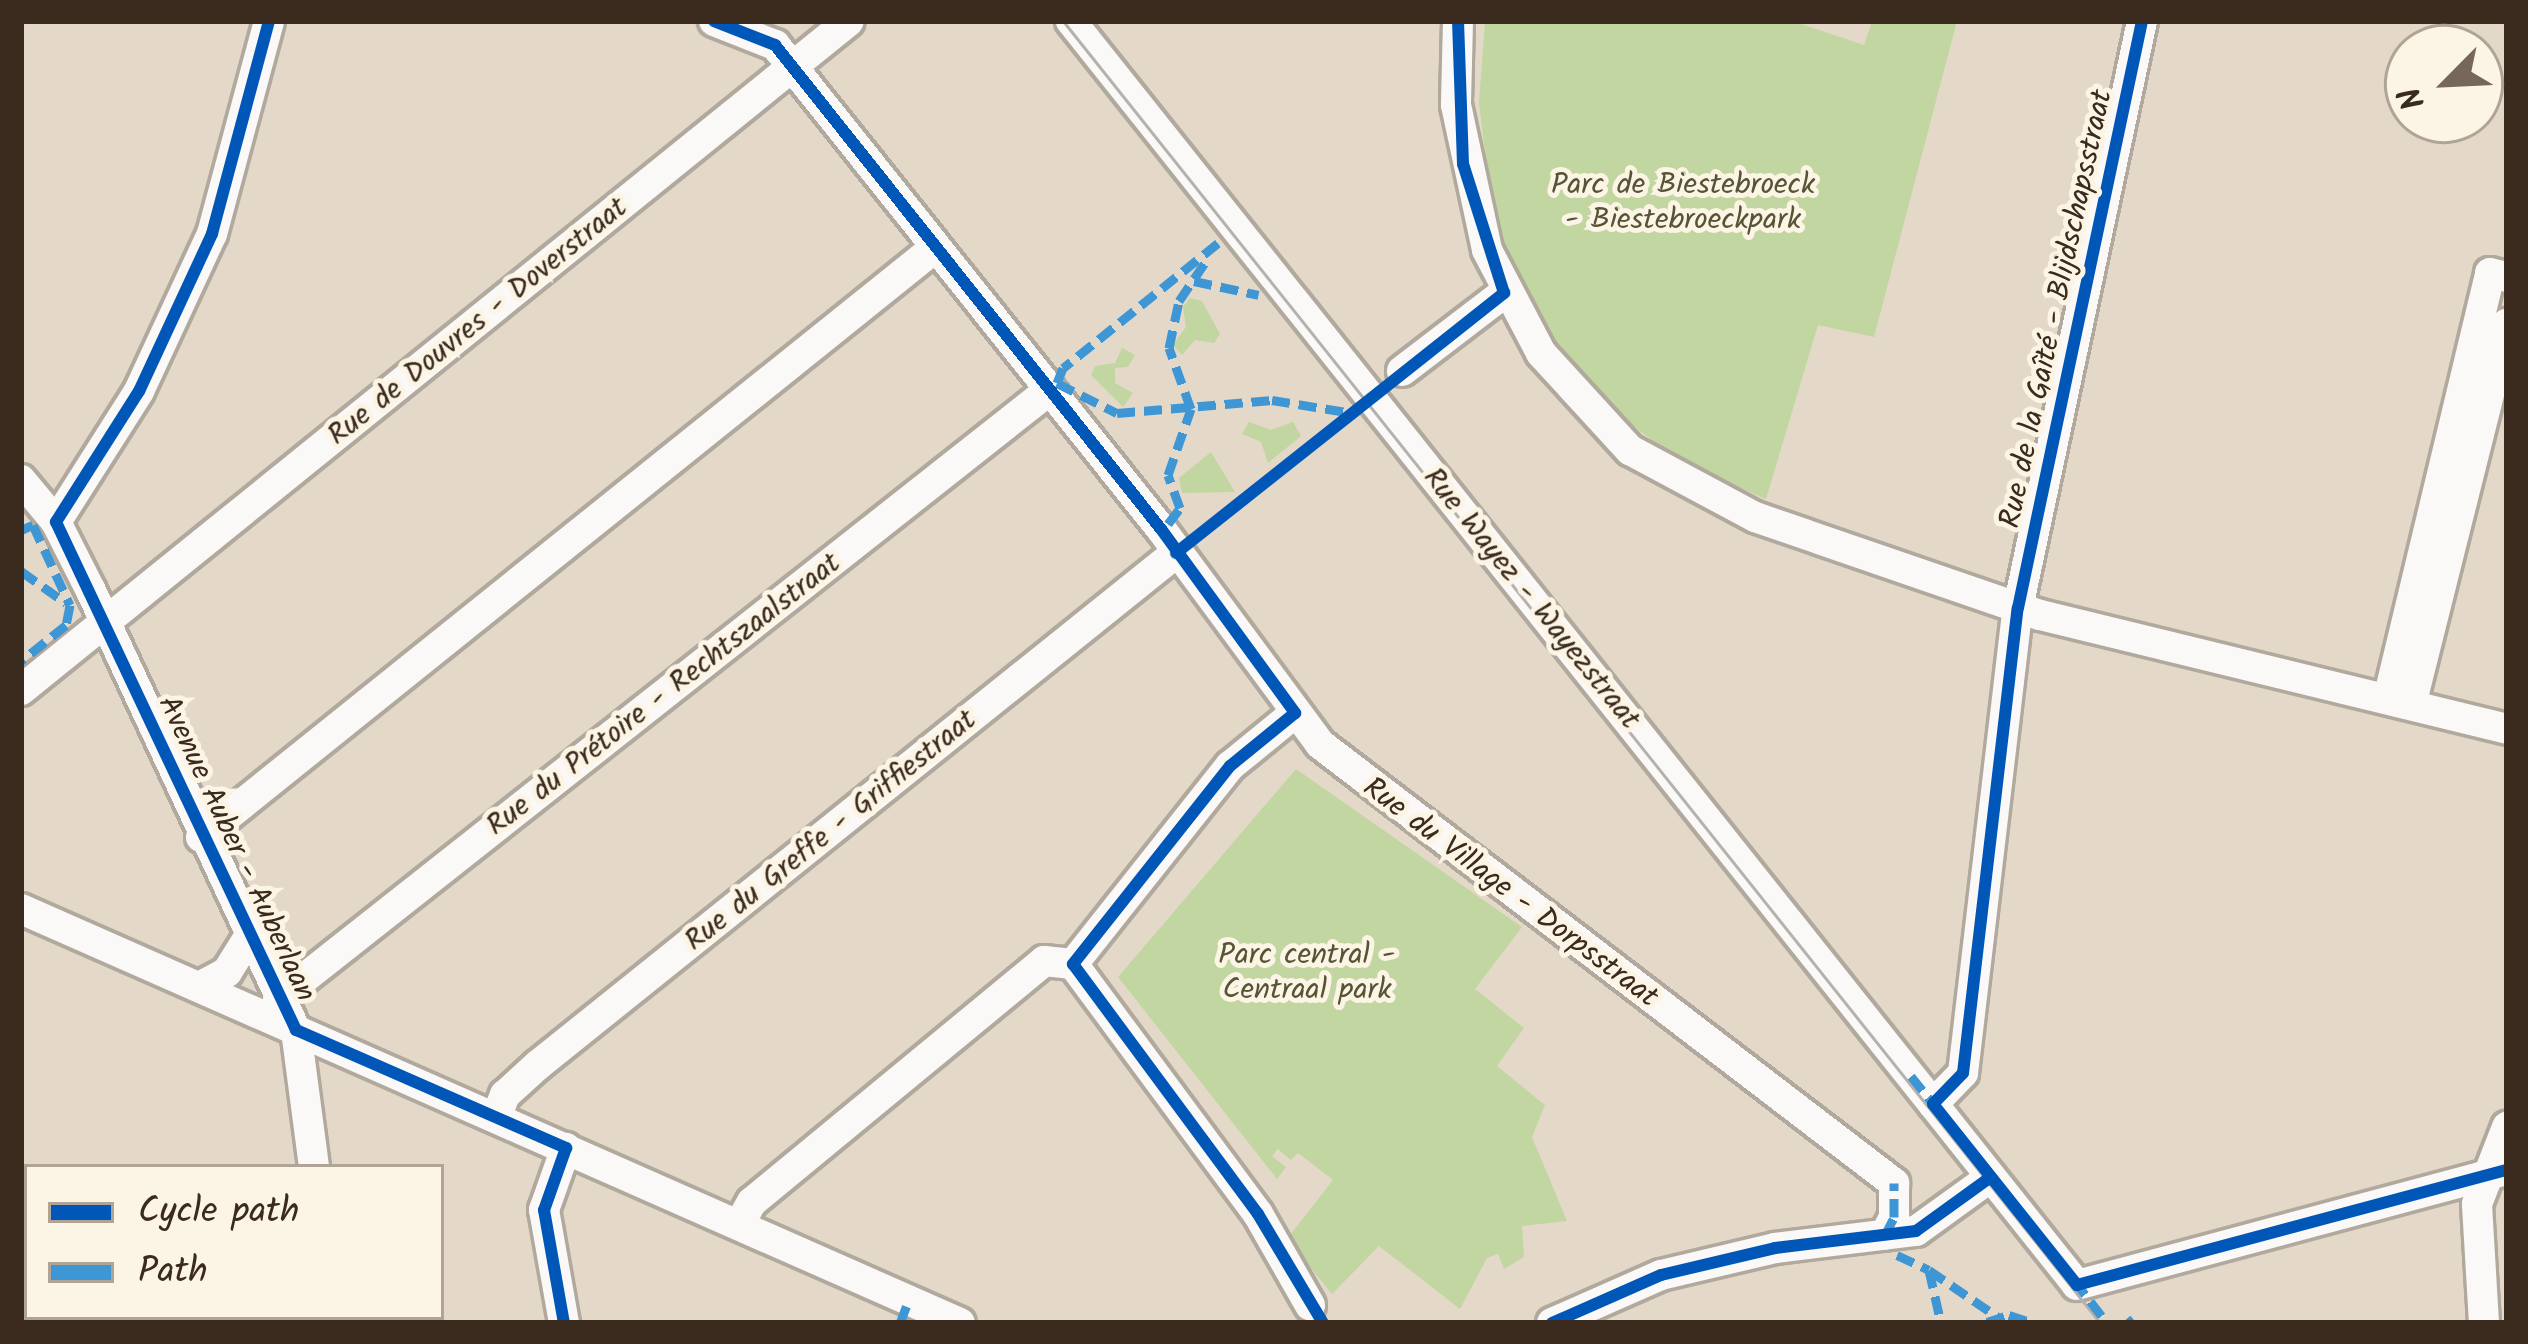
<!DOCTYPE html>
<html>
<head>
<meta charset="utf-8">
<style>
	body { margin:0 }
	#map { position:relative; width:2528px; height:1344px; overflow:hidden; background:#e4d9c8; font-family:Kalam,sans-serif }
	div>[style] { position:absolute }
	.green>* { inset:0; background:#c1d6a0 }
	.roads { filter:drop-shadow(3px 0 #b1a99d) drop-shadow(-3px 0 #b1a99d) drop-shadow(0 3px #b1a99d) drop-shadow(0 -3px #b1a99d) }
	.minor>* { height:30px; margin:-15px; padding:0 15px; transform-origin:15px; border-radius:15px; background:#fbf9f7 }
	.tram>* { height:3px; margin:-1.5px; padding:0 1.5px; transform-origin:1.5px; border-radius:1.5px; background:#b5b2ae }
	.quiet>* { height:9px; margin-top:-4.5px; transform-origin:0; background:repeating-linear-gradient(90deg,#3e96d5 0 18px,transparent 0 27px) }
	.cycleway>* { height:12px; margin:-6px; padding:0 6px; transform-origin:6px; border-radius:6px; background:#0057b8 }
	span { translate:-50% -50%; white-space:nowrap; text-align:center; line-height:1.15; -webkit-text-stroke:10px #fcf5e5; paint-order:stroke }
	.park-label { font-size:30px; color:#565436 }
	.street-label { font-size:30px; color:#3b2a1e }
	.frame { position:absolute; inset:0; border:24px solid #3b2a1e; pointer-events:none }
	.legend { position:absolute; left:24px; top:1164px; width:420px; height:156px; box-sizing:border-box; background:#fcf5e5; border:3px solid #afa495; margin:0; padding:15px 21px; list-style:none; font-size:36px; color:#3b2a1e }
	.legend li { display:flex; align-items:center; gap:24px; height:60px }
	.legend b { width:60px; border:3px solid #afa495 }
	.north { position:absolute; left:2384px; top:24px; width:120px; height:120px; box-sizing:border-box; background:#fcf5e5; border:3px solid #afa495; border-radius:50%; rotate:246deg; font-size:33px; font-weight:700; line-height:48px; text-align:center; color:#3b2a1e }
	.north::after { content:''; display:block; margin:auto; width:42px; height:54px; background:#76675a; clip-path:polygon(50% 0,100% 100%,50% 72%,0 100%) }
</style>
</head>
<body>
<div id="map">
	<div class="green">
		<div style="clip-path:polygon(1485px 21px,1792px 21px,1864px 45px,1872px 21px,1957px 21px,1874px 337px,1818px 325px,1766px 499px,1682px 463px,1611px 409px,1561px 356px,1516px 288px,1493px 218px,1479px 103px)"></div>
		<div style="clip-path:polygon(1190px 298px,1202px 301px,1220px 334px,1214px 343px,1195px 340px,1182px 355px,1173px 345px,1186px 327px,1183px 307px)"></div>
		<div style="clip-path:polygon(1122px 348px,1135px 355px,1128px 367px,1115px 368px,1115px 383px,1133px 393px,1123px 407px,1091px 375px,1095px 366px,1115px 363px)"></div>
		<div style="clip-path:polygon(1249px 422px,1271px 430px,1293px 422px,1301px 436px,1268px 463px,1261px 442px,1242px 434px)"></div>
		<div style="clip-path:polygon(1211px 452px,1235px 492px,1182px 493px,1179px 478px)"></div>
		<div style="clip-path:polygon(1296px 769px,1522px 927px,1475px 989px,1524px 1028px,1497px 1066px,1545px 1105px,1532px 1137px,1567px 1221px,1522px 1226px,1524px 1257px,1504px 1269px,1498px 1254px,1487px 1258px,1460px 1309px,1379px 1246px,1332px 1294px,1287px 1239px,1333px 1180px,1298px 1153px,1291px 1160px,1278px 1149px,1272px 1156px,1286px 1167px,1277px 1179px,1118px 977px)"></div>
	</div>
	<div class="roads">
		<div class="minor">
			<div style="left:714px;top:21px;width:66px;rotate:21.5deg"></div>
			<div style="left:775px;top:45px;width:619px;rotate:51.43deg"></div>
			<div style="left:1161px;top:529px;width:267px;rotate:53.5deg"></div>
			<div style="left:1320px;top:744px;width:723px;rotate:37.41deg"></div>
			<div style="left:1894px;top:1183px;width:34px;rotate:90deg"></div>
			<div style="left:1894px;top:1217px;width:20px;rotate:117deg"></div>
			<div style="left:1071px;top:21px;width:1615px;rotate:51.48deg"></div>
			<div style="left:2077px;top:1285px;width:445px;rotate:-15deg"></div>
			<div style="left:1458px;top:21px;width:84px;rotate:91.4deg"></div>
			<div style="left:1456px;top:105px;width:148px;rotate:77.9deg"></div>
			<div style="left:1487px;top:250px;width:116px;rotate:62.3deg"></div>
			<div style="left:1541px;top:353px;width:132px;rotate:47.5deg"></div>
			<div style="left:1630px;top:450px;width:142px;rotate:28.2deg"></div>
			<div style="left:1755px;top:517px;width:301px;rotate:19deg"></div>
			<div style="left:2040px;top:615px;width:481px;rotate:13.7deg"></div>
			<div style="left:1402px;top:371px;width:128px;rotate:-37.4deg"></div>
			<div style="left:21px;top:480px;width:55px;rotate:50.2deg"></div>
			<div style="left:56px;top:522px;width:77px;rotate:63.1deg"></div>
			<div style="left:91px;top:591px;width:485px;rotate:65deg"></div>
			<div style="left:296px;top:1030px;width:138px;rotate:82.5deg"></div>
			<div style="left:56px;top:522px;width:155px;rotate:-57.6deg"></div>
			<div style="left:139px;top:391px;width:173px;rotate:-65.1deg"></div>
			<div style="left:212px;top:234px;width:220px;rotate:-75deg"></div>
			<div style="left:21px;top:690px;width:1064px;rotate:-38.94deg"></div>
			<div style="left:2389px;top:695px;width:434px;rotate:-76.5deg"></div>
			<div style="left:2490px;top:273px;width:17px;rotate:13deg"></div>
			<div style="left:2412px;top:701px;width:389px;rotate:-75.9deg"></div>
			<div style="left:201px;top:837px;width:938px;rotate:-38.76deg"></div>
			<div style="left:21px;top:909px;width:1026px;rotate:23.79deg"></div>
			<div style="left:1073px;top:964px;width:311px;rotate:53.5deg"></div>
			<div style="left:1258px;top:1214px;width:105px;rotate:60.3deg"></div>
			<div style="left:1073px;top:964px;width:253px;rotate:-51.6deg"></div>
			<div style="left:1230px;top:766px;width:84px;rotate:-39.2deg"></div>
			<div style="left:199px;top:987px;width:32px;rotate:-28deg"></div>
			<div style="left:227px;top:972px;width:38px;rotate:-58deg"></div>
			<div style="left:278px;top:999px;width:981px;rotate:-38.29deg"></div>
			<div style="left:1933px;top:1104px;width:43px;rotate:-45.9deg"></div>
			<div style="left:1963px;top:1073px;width:468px;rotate:-83.3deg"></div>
			<div style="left:2018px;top:608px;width:600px;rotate:-78.07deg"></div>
			<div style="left:496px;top:1118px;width:25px;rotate:-69deg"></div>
			<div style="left:505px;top:1095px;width:45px;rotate:-42.3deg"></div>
			<div style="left:538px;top:1065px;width:818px;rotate:-38.75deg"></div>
			<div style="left:739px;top:1225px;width:26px;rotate:-61deg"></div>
			<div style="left:752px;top:1202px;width:379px;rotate:-39.5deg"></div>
			<div style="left:1044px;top:961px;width:29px;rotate:6deg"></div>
			<div style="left:21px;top:1242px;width:7px;rotate:27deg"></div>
			<div style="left:42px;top:1317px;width:6px;rotate:81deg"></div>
			<div style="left:190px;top:1317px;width:14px;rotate:25deg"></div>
			<div style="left:331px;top:1317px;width:6px;rotate:90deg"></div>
			<div style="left:564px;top:1323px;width:115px;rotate:-100deg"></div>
			<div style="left:544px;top:1210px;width:66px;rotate:-70.5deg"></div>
			<div style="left:1552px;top:1323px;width:119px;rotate:-23.8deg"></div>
			<div style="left:1661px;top:1275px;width:117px;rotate:-13.3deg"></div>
			<div style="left:1775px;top:1248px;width:142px;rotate:-6.9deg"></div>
			<div style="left:1916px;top:1231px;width:92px;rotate:-35.8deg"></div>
			<div style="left:2484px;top:1323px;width:119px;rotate:-93.4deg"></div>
			<div style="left:2477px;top:1204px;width:83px;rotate:-68.7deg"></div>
		</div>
	</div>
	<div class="tram">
		<div style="left:1063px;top:21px;width:1665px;rotate:51.46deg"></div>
	</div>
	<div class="quiet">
		<div style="left:1218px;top:243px;width:199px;rotate:141.1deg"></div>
		<div style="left:1063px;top:368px;width:16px;rotate:112deg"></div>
		<div style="left:1057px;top:383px;width:67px;rotate:26.6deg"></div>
		<div style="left:1117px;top:413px;width:156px;rotate:-4.8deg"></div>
		<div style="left:1272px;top:400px;width:82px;rotate:9.1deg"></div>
		<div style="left:1194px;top:281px;width:66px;rotate:12.2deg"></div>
		<div style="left:1168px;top:524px;width:20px;rotate:-53deg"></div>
		<div style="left:1180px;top:508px;width:35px;rotate:-110deg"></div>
		<div style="left:1168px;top:475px;width:70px;rotate:-70.8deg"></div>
		<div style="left:1191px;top:409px;width:65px;rotate:-109.8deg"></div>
		<div style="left:1169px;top:348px;width:48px;rotate:-78deg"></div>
		<div style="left:1179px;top:301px;width:52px;rotate:-56deg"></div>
		<div style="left:21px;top:530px;width:13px;rotate:-23deg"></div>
		<div style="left:33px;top:525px;width:88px;rotate:65.2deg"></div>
		<div style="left:70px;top:605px;width:20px;rotate:101deg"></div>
		<div style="left:66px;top:625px;width:58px;rotate:141.3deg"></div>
		<div style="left:21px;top:571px;width:55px;rotate:35.4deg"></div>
		<div style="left:1911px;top:1076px;width:45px;rotate:51.3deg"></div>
		<div style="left:1885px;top:1235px;width:20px;rotate:-63deg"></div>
		<div style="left:1894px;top:1217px;width:34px;rotate:-90deg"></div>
		<div style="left:1897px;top:1255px;width:35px;rotate:25deg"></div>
		<div style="left:1929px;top:1270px;width:54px;rotate:77.2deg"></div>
		<div style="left:1929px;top:1270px;width:83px;rotate:34.3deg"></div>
		<div style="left:2074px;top:1280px;width:54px;rotate:52.5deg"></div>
		<div style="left:2127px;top:1318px;width:6px;rotate:51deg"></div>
		<div style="left:1987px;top:1322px;width:23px;rotate:-18deg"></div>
		<div style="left:2009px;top:1315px;width:25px;rotate:18deg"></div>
		<div style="left:900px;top:1323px;width:25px;rotate:-69deg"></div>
	</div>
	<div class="cycleway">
		<div style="left:269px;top:21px;width:220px;rotate:105deg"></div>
		<div style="left:212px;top:234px;width:173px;rotate:114.9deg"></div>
		<div style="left:139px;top:391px;width:155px;rotate:122.4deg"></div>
		<div style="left:56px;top:522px;width:562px;rotate:64.71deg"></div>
		<div style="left:296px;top:1030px;width:295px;rotate:23.6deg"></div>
		<div style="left:566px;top:1148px;width:66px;rotate:109.5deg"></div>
		<div style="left:544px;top:1210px;width:115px;rotate:80deg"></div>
		<div style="left:714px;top:21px;width:66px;rotate:21.5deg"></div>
		<div style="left:775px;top:45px;width:619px;rotate:51.43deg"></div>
		<div style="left:1161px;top:529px;width:228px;rotate:53.9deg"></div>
		<div style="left:1295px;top:713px;width:84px;rotate:140.8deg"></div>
		<div style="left:1230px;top:766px;width:253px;rotate:128.4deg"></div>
		<div style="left:1073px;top:964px;width:311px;rotate:53.5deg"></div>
		<div style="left:1258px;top:1214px;width:127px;rotate:59.2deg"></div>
		<div style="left:1176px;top:553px;width:419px;rotate:-38.4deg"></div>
		<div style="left:1504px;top:293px;width:135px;rotate:-107.6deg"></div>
		<div style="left:1463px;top:164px;width:143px;rotate:-92deg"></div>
		<div style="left:2077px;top:1285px;width:231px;rotate:-128.5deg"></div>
		<div style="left:1933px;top:1104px;width:43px;rotate:-45.9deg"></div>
		<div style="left:1963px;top:1073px;width:468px;rotate:-83.3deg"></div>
		<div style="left:2018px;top:608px;width:600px;rotate:-78.07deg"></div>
		<div style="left:2077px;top:1285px;width:445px;rotate:-15deg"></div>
		<div style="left:1552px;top:1323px;width:119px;rotate:-23.8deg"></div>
		<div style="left:1661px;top:1275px;width:117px;rotate:-13.3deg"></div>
		<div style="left:1775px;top:1248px;width:142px;rotate:-6.9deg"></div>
		<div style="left:1916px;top:1231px;width:92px;rotate:-35.8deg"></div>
	</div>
	<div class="park-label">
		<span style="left:1683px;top:202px">Parc de Biestebroeck<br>- Biestebroeckpark</span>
		<span style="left:1307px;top:972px">Parc central -<br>Centraal park</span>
	</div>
	<div class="street-label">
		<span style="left:2057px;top:309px;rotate:-78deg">Rue de la Gaîté - Blijdschapsstraat</span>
		<span style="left:478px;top:322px;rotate:-39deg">Rue de Douvres - Doverstraat</span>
		<span style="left:1531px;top:599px;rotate:51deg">Rue Wayez - Wayezstraat</span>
		<span style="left:664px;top:695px;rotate:-38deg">Rue du Prétoire - Rechtszaalstraat</span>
		<span style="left:831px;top:831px;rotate:-39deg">Rue du Greffe - Griffiestraat</span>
		<span style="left:236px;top:849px;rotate:65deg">Avenue Auber - Auberlaan</span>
		<span style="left:1510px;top:893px;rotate:37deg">Rue du Village - Dorpsstraat</span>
	</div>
	<div class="frame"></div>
	<ul class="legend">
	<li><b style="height:15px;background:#0057b8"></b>Cycle path</li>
	<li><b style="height:15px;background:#3e96d5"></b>Path</li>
	</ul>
	<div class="north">N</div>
</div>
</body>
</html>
